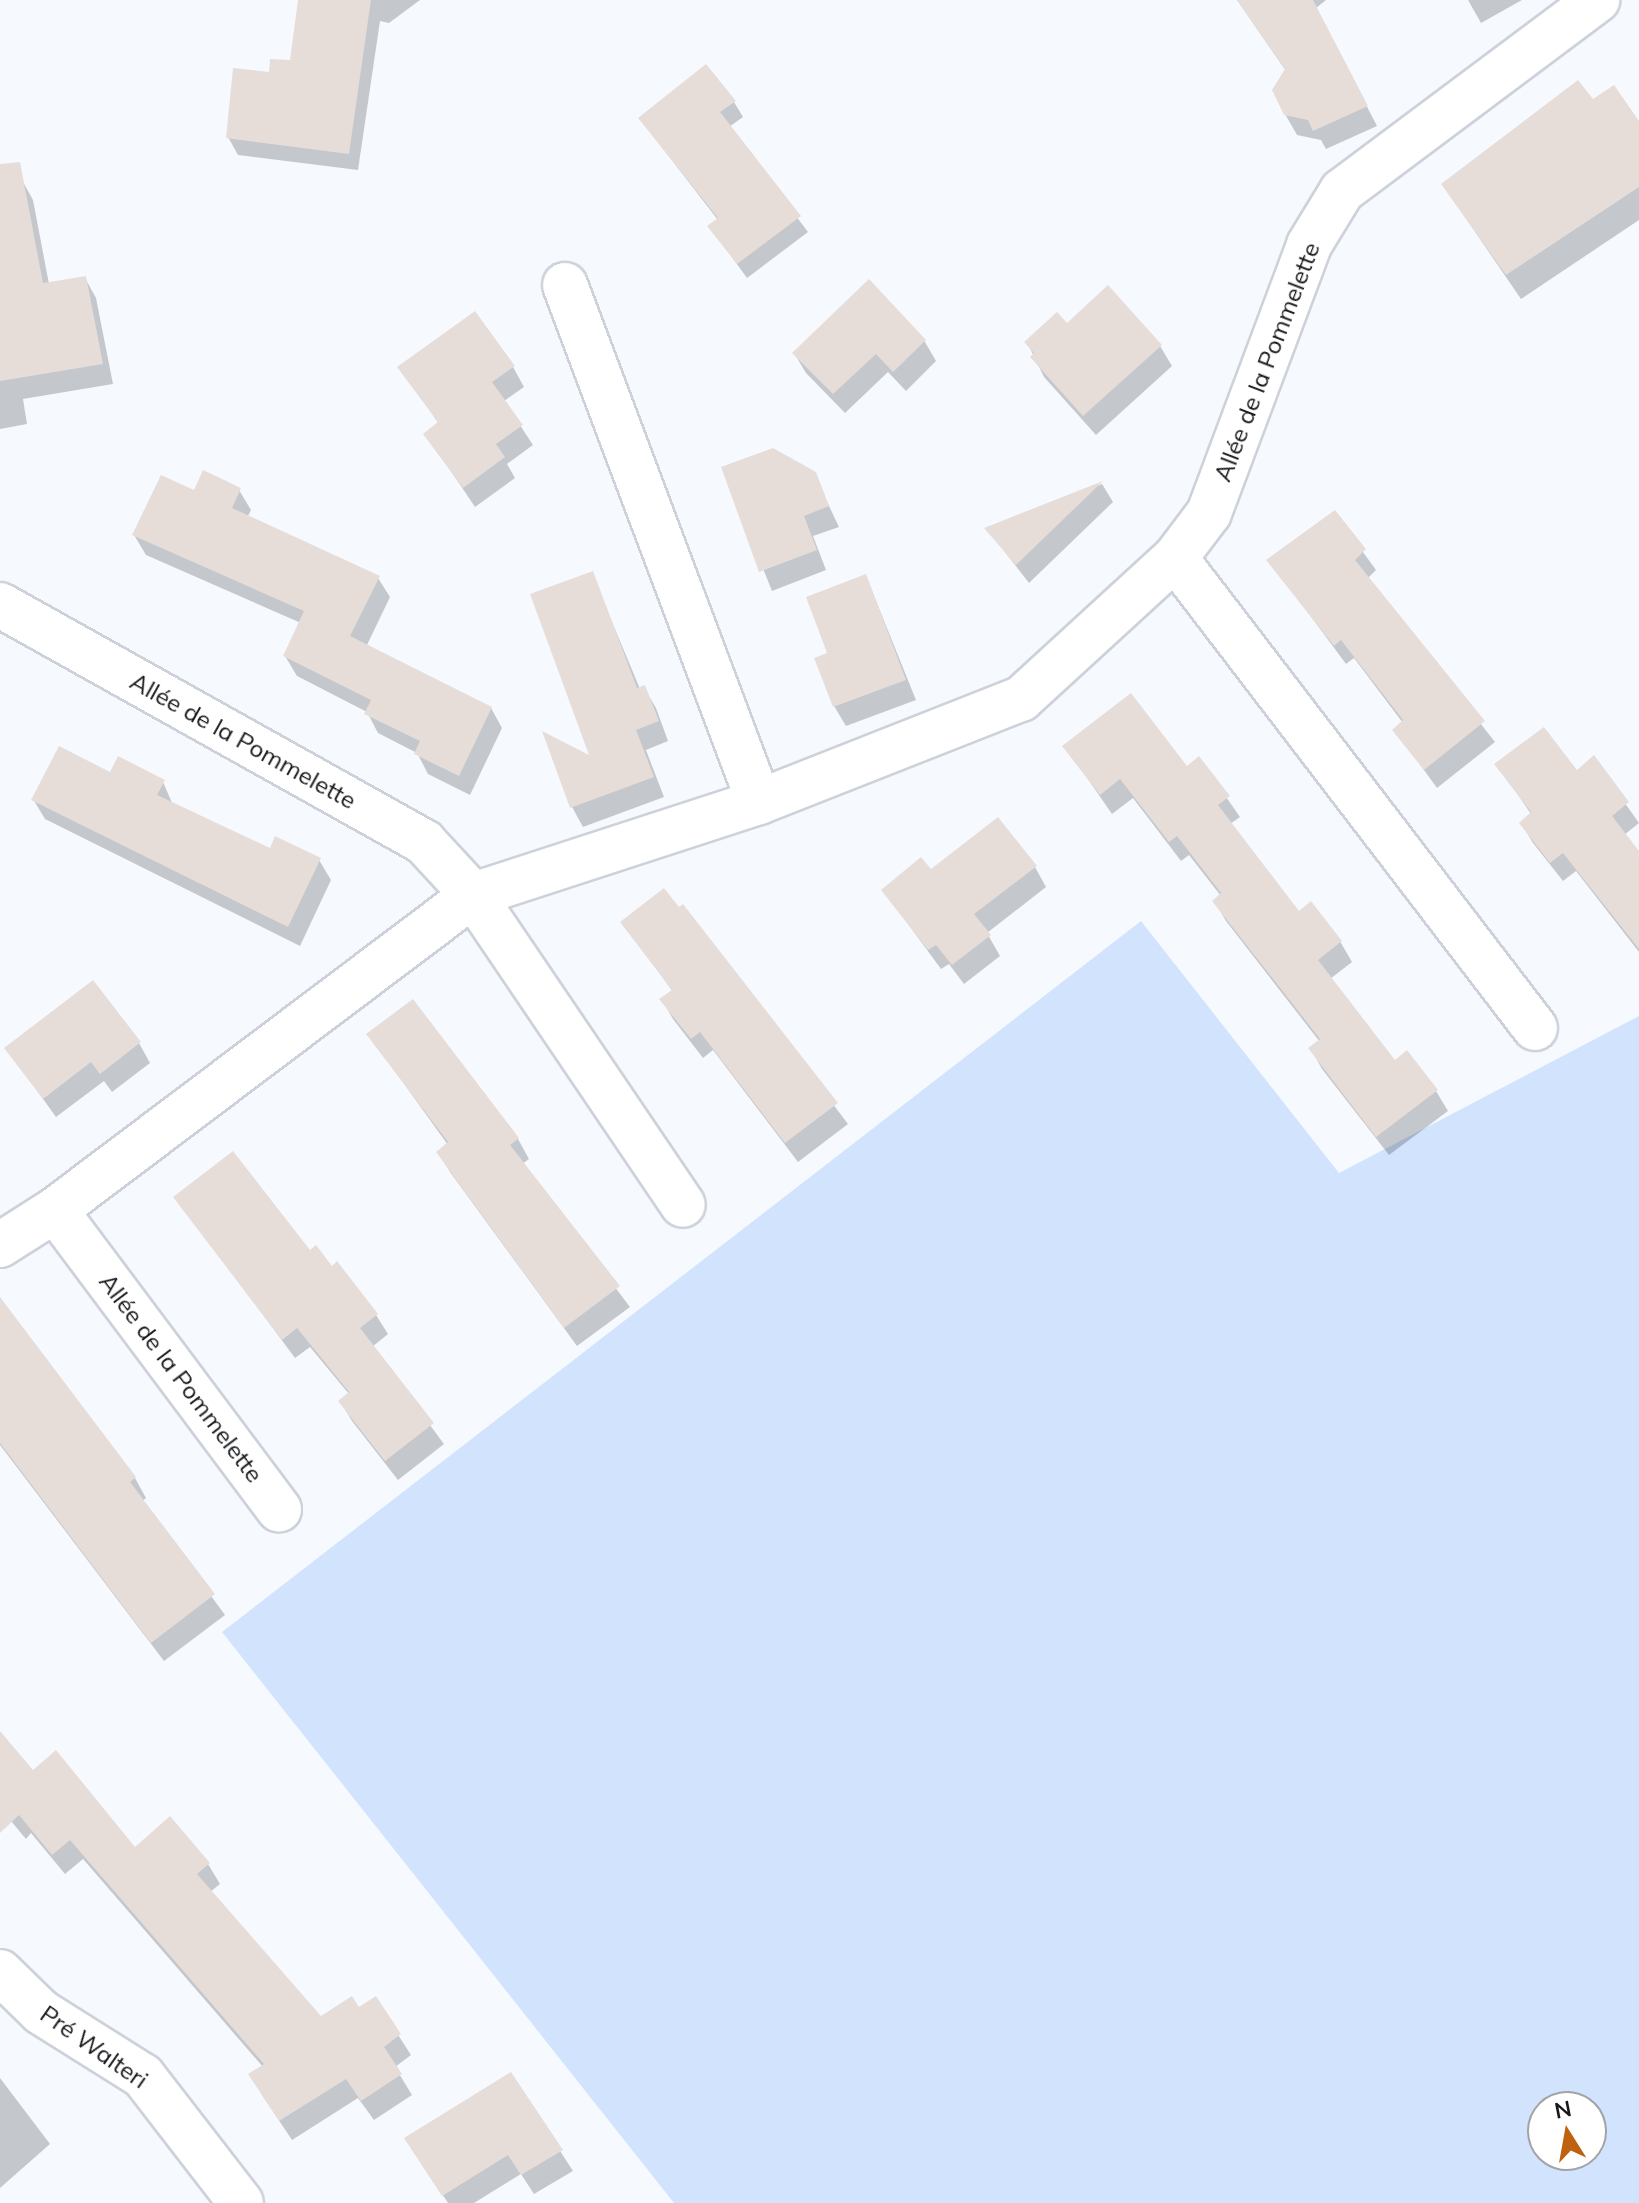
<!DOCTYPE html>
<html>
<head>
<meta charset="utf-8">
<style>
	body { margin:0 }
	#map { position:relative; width:1639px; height:2203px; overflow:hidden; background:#f6faff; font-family:Mulish,sans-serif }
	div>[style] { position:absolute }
	.green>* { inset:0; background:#d1e3fd }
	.shadow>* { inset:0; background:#0003 }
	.building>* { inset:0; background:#e6ddd8 }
	.roads { filter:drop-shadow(2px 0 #cdd2da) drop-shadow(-2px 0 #cdd2da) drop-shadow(0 2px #cdd2da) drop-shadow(0 -2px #cdd2da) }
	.minor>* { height:44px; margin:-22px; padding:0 22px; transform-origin:22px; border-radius:22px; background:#fff }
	span { translate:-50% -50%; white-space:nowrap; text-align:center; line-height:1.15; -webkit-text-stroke:7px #fff; paint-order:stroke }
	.street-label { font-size:24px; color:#16181b }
	.north { position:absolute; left:1527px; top:2091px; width:80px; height:80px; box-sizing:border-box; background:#fff; border:2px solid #a2a3a4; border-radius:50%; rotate:349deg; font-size:22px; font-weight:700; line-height:32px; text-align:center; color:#16181b }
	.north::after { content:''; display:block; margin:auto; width:28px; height:36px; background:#be620f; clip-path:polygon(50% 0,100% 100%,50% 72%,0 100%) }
</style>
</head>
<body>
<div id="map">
	<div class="green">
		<div style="clip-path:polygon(evenodd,1141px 921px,1339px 1173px,1639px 1016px,1639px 2203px,674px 2203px,222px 1632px,1141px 921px,1543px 2107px,1591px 2107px,1591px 2155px,1543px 2155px,1543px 2107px)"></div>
	</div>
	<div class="shadow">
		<div style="clip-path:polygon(301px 0,420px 0,389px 23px,380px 21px,358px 170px,238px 155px,228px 137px,271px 74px,292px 62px)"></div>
		<div style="clip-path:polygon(1237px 0,1326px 0,1316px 8px,1377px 126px,1326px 149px,1321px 140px,1297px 135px,1285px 114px,1286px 71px)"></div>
		<div style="clip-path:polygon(1468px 0,1522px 0,1481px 23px)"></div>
		<div style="clip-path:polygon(734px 102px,743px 117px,729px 127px,808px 232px,747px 278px,710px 227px,718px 220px,640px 119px)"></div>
		<div style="clip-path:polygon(1593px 102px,1639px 124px,1639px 220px,1521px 299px,1443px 185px)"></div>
		<div style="clip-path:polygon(22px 180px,33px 200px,49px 284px,85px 278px,96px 298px,113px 384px,23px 399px,27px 424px,0 429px,0 184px)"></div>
		<div style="clip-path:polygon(869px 282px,925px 342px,936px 361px,906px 391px,888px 372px,845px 413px,806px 373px,794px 353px)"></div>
		<div style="clip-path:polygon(1066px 326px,1160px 346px,1172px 366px,1096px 435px,1044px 377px,1027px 342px)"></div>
		<div style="clip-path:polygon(400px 367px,513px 367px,524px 387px,504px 401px,533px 445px,507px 464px,515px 478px,475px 507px,426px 434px,439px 424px)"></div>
		<div style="clip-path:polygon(723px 468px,814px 474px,839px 527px,813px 536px,826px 570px,772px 591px)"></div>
		<div style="clip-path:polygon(1102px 484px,1113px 502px,1029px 583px,987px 529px)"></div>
		<div style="clip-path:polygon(239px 490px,251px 510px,247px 518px,378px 578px,390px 597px,367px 645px,491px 708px,502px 728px,470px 795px,428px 774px,417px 753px,378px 733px,367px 712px,297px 676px,285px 656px,301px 623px,146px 555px,134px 535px,196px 493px)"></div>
		<div style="clip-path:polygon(1334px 512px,1376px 570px,1367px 579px,1495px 742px,1437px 788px,1395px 730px,1403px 723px,1354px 658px,1346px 664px,1269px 560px)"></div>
		<div style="clip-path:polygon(592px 574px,640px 689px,644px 688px,656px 708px,668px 741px,646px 750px,664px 797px,583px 827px,572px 807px,592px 759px)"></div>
		<div style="clip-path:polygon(866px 576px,916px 700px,846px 726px,834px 706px,830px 654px)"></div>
		<div style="clip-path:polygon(1065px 746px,1186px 768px,1199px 758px,1240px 817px,1230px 824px,1299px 913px,1311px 904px,1341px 943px,1352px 962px,1330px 979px,1394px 1063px,1436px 1091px,1448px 1111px,1389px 1155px,1322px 1069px,1311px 1049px,1320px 1042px,1226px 921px,1215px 902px,1221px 896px,1189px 855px,1181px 861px,1133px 798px,1112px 814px)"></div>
		<div style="clip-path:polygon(1593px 758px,1639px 823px,1624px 835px,1639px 855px,1639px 952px,1576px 871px,1563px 881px,1533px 843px,1521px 823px,1531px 814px,1497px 764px,1577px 773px)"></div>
		<div style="clip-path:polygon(111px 775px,163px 782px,173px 805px,271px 850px,319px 860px,331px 880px,300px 946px,45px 819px,33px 799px)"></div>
		<div style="clip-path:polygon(1035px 867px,1046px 887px,987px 933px,1000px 956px,964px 984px,949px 964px,941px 969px,883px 890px,930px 872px)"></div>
		<div style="clip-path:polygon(683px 906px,848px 1124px,798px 1162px,713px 1050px,703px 1058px,673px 1019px,662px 1000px,673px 992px,623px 922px)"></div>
		<div style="clip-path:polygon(413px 1001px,518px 1139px,529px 1159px,522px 1164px,630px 1307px,577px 1346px,450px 1172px,438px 1152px,448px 1145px,369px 1035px)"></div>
		<div style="clip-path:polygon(139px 1043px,150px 1063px,112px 1092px,104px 1081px,56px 1117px,7px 1049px)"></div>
		<div style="clip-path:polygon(176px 1198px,309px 1253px,376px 1315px,388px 1334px,372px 1347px,444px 1444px,398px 1480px,352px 1421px,340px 1401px,349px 1394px,310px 1347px,295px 1358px)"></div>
		<div style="clip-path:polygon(11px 1314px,135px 1478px,146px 1498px,142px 1501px,225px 1615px,164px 1661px,0 1445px,0 1323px)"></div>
		<div style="clip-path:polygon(0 1732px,33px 1773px,135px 1850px,208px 1864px,220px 1884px,210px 1892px,320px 2019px,358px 2010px,375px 1999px,411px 2055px,395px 2067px,412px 2095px,374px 2120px,358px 2098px,292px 2140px,262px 2095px,263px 2067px,83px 1859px,65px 1874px,31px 1833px,26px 1839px,0 1808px)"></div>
		<div style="clip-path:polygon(511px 2075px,573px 2171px,534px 2194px,521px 2174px,474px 2203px,448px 2203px,418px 2158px)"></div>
		<div style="clip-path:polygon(0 2078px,50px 2144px,0 2188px)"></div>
	</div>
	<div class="building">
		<div style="clip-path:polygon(298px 0,371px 0,349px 154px,226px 138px,233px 68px,269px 72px,270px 59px,290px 60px)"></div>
		<div style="clip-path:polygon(1237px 0,1313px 0,1368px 106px,1313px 131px,1308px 120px,1284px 115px,1272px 90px,1285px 69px)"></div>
		<div style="clip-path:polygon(706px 64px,736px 101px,720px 112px,801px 216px,737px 264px,707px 226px,718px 218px,638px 118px)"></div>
		<div style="clip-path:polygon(1578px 80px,1593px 99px,1614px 85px,1639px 121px,1639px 187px,1506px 275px,1441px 184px)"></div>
		<div style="clip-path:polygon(20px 162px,43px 283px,86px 276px,103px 364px,0 381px,0 164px)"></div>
		<div style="clip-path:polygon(869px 279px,926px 340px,893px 372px,876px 354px,833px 394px,792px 353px)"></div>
		<div style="clip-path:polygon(1108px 285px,1162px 345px,1083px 416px,1030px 357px,1034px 353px,1024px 342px,1057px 312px,1067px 323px)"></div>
		<div style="clip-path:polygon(475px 311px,515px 366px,492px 382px,523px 425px,496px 444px,505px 457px,463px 488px,423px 434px,438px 422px,397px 367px)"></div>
		<div style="clip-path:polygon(773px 448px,816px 472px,829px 506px,804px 516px,817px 550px,759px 572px,721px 467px)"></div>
		<div style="clip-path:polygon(203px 470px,241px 488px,232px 508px,380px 576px,350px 636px,492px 707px,459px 776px,414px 754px,420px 741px,364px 714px,371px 700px,283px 656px,304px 611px,132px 535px,161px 475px,194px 490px)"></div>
		<div style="clip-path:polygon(1103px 481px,1016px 565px,984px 528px)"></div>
		<div style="clip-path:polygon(1335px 510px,1366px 549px,1355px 560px,1485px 721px,1424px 770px,1392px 730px,1403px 720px,1341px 640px,1334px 646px,1266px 560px)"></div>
		<div style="clip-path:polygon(593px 571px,637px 688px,645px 685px,659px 721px,636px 730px,654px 777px,570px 808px,542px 731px,589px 755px,530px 594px)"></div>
		<div style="clip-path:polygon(866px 574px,906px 680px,833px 707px,814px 658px,827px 653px,806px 597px)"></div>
		<div style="clip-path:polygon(1131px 693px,1187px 766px,1199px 756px,1230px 796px,1218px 805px,1299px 911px,1311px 901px,1342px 941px,1318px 960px,1395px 1060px,1407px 1050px,1438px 1090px,1376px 1137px,1308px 1048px,1320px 1039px,1212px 901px,1221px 893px,1177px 836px,1169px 842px,1120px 779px,1100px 795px,1062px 746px)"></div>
		<div style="clip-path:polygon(1544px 727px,1577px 770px,1594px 755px,1629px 802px,1612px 816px,1639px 851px,1639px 949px,1563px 853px,1550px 863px,1519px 823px,1531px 812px,1494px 764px)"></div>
		<div style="clip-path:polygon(59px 746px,110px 772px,118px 756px,165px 780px,157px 795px,270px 848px,275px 836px,321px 858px,288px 927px,31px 800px)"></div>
		<div style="clip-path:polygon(998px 817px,1037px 866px,974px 914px,991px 935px,952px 965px,936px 945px,928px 950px,881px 890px,921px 857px,931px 869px)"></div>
		<div style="clip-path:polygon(664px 888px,679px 907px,683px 904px,838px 1103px,785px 1143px,700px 1032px,691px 1039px,659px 999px,672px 990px,620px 922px)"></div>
		<div style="clip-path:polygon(93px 980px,141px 1042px,100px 1074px,91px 1062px,43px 1099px,4px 1048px)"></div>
		<div style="clip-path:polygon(413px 999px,519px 1138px,510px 1145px,620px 1286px,564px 1328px,436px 1152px,448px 1142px,366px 1034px)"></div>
		<div style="clip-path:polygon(233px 1151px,310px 1250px,316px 1245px,332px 1266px,337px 1261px,378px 1314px,360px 1328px,434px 1423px,385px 1461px,338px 1401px,349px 1392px,297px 1328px,282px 1340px,173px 1197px)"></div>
		<div style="clip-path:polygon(0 1297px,136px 1477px,130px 1482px,215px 1594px,151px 1643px,0 1443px)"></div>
		<div style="clip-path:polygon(0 1731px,33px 1770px,56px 1750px,135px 1847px,170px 1816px,210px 1863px,197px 1874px,321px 2016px,352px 1996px,359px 2007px,376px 1996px,401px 2034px,384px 2047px,402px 2074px,361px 2101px,346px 2079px,279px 2121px,248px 2074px,264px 2064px,70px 1840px,52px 1855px,19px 1815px,0 1833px)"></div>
		<div style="clip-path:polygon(511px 2072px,563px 2150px,521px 2175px,508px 2155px,442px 2196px,404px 2138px)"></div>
	</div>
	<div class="roads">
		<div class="minor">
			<div style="left:565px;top:285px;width:552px;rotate:69.43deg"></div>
			<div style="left:1175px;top:558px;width:592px;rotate:52.55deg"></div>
			<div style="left:0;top:605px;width:486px;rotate:29.2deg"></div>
			<div style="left:424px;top:842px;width:72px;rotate:47.2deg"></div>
			<div style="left:473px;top:895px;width:374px;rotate:55.9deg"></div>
			<div style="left:55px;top:1210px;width:374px;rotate:53.2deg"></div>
			<div style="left:0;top:1245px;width:65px;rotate:-32.5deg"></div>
			<div style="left:55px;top:1210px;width:523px;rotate:-37deg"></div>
			<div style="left:473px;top:895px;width:301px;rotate:-18deg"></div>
			<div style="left:759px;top:802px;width:282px;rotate:-21.5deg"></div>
			<div style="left:1021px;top:699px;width:209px;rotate:-42.5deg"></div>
			<div style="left:1175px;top:558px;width:56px;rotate:-52.9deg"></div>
			<div style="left:1209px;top:513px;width:286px;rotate:-69.5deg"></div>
			<div style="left:1309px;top:245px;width:63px;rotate:-58.6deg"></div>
			<div style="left:1342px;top:191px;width:319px;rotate:-36.8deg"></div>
			<div style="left:0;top:1972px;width:57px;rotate:44.3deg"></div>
			<div style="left:41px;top:2012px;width:120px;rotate:32.1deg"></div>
			<div style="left:143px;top:2076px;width:160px;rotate:52.3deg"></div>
		</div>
	</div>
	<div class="street-label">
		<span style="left:1267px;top:362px;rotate:-69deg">Allée de la Pommelette</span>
		<span style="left:243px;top:741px;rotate:29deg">Allée de la Pommelette</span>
		<span style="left:181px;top:1378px;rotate:53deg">Allée de la Pommelette</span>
		<span style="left:94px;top:2047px;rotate:35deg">Pré Walteri</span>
	</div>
	<div class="north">N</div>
</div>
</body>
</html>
